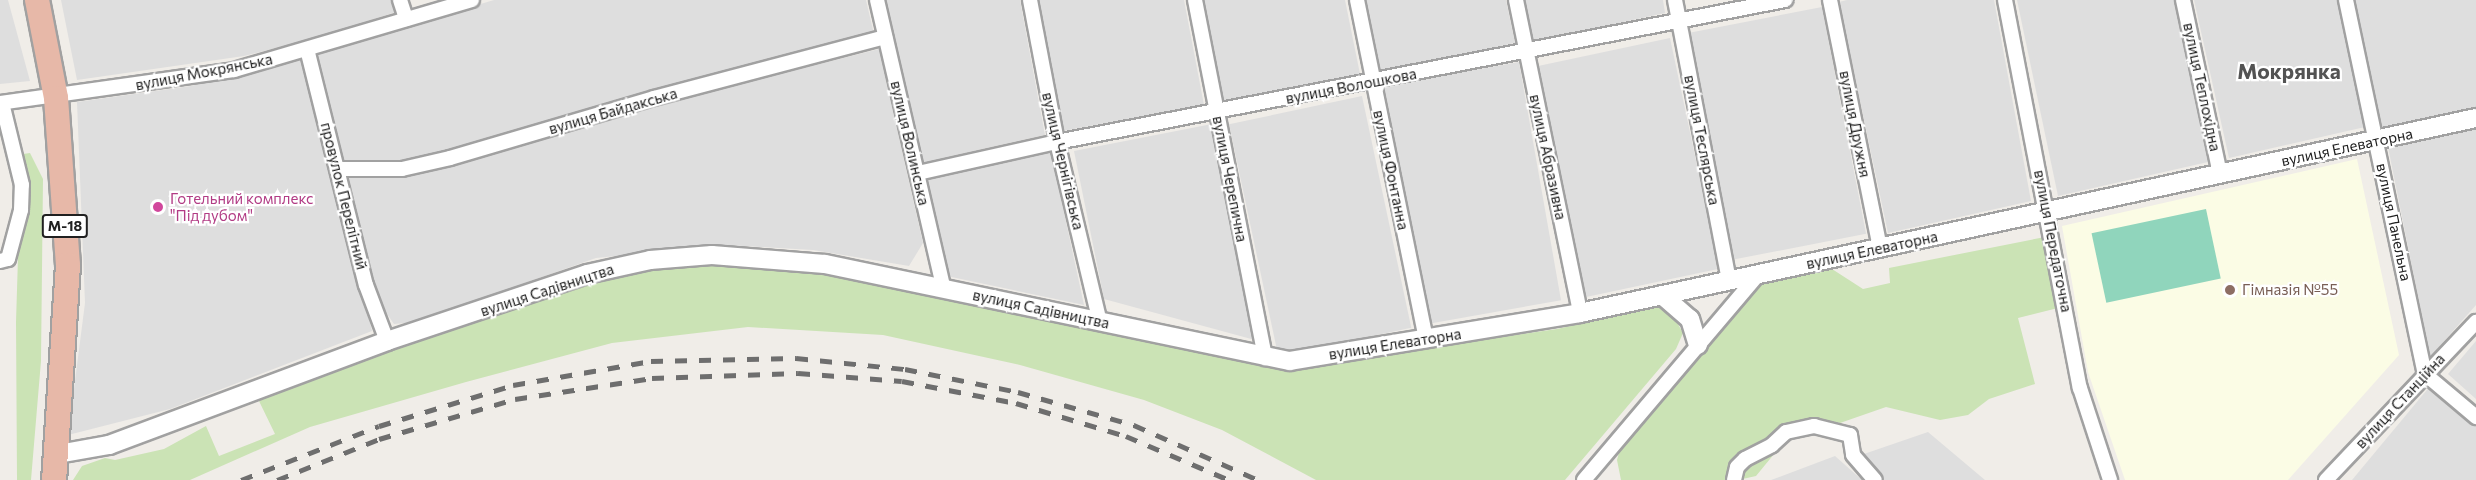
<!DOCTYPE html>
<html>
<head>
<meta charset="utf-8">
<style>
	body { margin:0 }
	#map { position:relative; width:2476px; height:480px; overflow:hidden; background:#f0ede8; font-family:Commissioner,sans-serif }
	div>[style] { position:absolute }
	.residential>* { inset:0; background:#dedede; transform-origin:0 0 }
	.education>* { inset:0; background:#fbfce5 }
	.grass>* { inset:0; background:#cbe3b5 }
	.pitch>* { inset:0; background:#90d5bc; transform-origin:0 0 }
	.roads { filter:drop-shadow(2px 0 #a1a1a1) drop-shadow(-2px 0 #a1a1a1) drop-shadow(0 2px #a1a1a1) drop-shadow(0 -2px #a1a1a1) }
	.minor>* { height:14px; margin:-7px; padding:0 7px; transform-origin:7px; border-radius:7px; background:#fff }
	.tertiary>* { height:18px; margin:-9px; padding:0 9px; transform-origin:9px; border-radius:9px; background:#fff }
	.trunk>* { height:24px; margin:-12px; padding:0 12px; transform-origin:12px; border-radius:12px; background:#e7b8a8 }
	.rail>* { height:4.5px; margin-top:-2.25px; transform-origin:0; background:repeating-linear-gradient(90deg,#6e6e6e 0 12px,transparent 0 24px) }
	.dots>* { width:16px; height:16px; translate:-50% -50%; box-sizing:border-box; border:3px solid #fff; border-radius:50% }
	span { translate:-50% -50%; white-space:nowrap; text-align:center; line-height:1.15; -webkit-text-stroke:4.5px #fff; paint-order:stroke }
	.shield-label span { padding:2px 4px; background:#fff; border:2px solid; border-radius:4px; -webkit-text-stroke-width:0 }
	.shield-label { font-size:14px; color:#202020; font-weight:700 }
	.street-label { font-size:15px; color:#202020 }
	.hotel-label { font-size:15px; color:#b23c85 }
	.left { translate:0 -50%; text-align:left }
	.education-label { font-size:15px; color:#785e54 }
	.district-label { font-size:21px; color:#535353; font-weight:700 }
</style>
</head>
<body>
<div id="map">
	<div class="residential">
		<div style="clip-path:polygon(0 0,8px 0,30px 81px,0 84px)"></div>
		<div style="clip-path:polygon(61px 0,392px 0,396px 12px,315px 38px,244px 56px,77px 80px)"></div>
		<div style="clip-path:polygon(494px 0,866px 0,874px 34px,399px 166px,343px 163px,313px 54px)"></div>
		<div style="clip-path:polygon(881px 0,1020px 0,1045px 135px,917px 164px)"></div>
		<div style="clip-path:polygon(1039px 0,1184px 0,1204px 105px,1063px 131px)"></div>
		<div style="clip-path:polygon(1202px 0,1345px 0,1360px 74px,1222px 101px)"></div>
		<div style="clip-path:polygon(1362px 0,1506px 0,1515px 43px,1377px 73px)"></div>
		<div style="clip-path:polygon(1525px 0,1663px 0,1665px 13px,1533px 42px)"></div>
		<div style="clip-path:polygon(1847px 0,1994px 0,2031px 201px,1888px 233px,1839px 2px)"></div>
		<div style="clip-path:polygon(2017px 0,2176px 0,2208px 162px,2058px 196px)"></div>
		<div style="clip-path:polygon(2194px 0,2339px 0,2365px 127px,2229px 158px)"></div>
		<div style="clip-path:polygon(2353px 0,2476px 0,2476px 108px,2381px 128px)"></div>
		<div style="left:1822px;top:7px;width:231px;height:135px;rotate:79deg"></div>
		<div style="left:1670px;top:38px;width:236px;height:136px;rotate:78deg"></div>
		<div style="clip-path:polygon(879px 49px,923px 243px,909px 266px,813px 250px,725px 245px,596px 258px,415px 322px,394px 324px,378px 301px,347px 178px,359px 172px,399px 177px,524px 145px,649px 107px)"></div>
		<div style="clip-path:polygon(305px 58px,372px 331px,170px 409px,68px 435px,85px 303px,77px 102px,191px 86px)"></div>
		<div style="left:1519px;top:62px;width:242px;height:140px;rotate:80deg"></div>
		<div style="left:1362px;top:96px;width:237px;height:136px;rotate:78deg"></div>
		<div style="clip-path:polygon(1212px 124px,1255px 340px,1104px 299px,1074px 151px)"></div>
		<div style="clip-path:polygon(2476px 128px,2476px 305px,2430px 357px,2388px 147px)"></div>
		<div style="clip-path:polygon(1051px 152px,1084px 305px,942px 275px,919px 176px)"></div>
		<div style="clip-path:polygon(2476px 341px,2476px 399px,2448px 374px)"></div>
		<div style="clip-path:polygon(2431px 385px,2476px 423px,2476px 480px,2352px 480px)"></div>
		<div style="clip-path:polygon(1928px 432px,1985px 480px,1882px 480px,1861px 455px)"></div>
		<div style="clip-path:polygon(1835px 456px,1862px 480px,1771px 480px)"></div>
	</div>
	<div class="education">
		<div style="clip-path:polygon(2357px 159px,2399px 355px,2288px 480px,2125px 480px,2088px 372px,2062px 226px)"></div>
	</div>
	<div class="grass">
		<div style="clip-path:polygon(30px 153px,43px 179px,41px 361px,31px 480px,17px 480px,16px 322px,20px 193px,16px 155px)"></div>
		<div style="clip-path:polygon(2045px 237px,2058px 308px,2018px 318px,2035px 384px,1989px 399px,1968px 415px,1940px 420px,1886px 407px,1840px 423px,1826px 420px,1790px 426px,1779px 448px,1756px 476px,1738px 480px,1621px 480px,1617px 460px,1622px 441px,1760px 283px,1832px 269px,1863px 289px,1890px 283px,1889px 268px)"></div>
		<div style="clip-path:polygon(713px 263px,839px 273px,1311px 365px,1557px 329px,1655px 307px,1670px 310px,1683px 333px,1676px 349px,1565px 480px,1316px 480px,1222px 430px,1144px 400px,1020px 365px,883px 335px,748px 327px,612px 343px,466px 382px,310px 427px,190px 480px,73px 480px,82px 466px,105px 458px,115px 460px,164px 449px,206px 426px,219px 456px,275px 434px,259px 401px,271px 392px,609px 276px)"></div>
	</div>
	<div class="pitch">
		<div style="left:2206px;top:209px;width:71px;height:117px;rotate:78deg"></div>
	</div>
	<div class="roads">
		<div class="minor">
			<div style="left:400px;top:0;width:20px;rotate:72deg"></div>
			<div style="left:877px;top:0;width:294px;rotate:77deg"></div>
			<div style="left:1030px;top:0;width:145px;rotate:79.2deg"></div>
			<div style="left:1057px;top:142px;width:185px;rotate:76.6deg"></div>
			<div style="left:1195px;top:0;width:365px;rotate:78.9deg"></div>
			<div style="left:1357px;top:0;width:347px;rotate:78.5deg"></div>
			<div style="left:1516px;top:0;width:319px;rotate:78.4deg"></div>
			<div style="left:1675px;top:0;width:286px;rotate:79.1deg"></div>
			<div style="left:1830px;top:0;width:253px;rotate:78.6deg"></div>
			<div style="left:2005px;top:0;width:395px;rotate:79.1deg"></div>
			<div style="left:2080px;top:388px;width:97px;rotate:71.9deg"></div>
			<div style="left:2183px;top:0;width:178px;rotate:78deg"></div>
			<div style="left:2346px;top:0;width:382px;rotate:78.1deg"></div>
			<div style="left:2425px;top:374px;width:67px;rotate:40.1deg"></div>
			<div style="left:307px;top:49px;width:243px;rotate:76deg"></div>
			<div style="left:366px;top:285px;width:60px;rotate:69.4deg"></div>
			<div style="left:0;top:103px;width:236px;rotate:-8deg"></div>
			<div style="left:234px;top:70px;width:248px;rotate:-16.4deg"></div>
			<div style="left:339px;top:169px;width:63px"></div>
			<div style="left:402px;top:169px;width:49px;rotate:-12.9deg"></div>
			<div style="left:450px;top:158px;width:213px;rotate:-16.4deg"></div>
			<div style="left:654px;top:98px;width:239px;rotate:-14.8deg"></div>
			<div style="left:918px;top:173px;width:142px;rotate:-12.6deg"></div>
			<div style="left:1057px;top:142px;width:742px;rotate:-11.04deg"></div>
			<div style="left:0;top:261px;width:8px;rotate:-14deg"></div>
			<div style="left:8px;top:259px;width:51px;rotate:-75.1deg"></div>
			<div style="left:21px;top:210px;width:25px;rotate:-88deg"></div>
			<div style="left:22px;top:185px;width:84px;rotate:-103.7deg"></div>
			<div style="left:1584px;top:480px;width:270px;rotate:-49.7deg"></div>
			<div style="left:1734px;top:480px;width:13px;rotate:-77deg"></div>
			<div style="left:1737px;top:467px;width:11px;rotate:-45deg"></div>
			<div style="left:1745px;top:459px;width:30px;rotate:-27deg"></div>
			<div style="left:1772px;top:445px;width:19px;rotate:-43deg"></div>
			<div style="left:1786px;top:432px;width:29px;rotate:-12deg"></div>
			<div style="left:1814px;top:426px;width:37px;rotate:14deg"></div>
			<div style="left:1850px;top:435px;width:20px;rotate:81deg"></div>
			<div style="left:1853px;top:455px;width:33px;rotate:49deg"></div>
			<div style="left:2326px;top:480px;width:218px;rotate:-46.5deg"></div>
		</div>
		<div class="tertiary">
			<div style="left:1662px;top:295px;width:37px;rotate:41deg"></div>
			<div style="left:1690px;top:319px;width:27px;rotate:73deg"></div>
			<div style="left:58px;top:454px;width:52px;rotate:-10deg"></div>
			<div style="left:109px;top:445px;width:297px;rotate:-20.5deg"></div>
			<div style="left:387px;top:341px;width:211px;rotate:-18.5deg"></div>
			<div style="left:587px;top:274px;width:65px;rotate:-12.5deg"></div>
			<div style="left:650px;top:260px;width:62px;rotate:-4.6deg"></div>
			<div style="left:712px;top:255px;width:113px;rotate:4.6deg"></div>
			<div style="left:825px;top:264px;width:475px;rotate:11.8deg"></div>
			<div style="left:1290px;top:361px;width:294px;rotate:-9.4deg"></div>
			<div style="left:1580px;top:313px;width:917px;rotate:-12.28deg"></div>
		</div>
		<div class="trunk">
			<div style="left:37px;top:0;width:100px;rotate:79deg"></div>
			<div style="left:56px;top:98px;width:167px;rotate:85.9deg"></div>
			<div style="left:68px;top:265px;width:215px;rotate:93.7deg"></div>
		</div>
	</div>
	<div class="rail">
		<div style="left:241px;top:480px;width:148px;rotate:-21.4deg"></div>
		<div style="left:379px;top:426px;width:140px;rotate:-17deg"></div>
		<div style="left:513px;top:385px;width:140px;rotate:-9.9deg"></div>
		<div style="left:651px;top:361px;width:145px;rotate:-1.2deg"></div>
		<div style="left:796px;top:358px;width:110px;rotate:5.8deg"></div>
		<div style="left:905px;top:369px;width:115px;rotate:11.5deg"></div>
		<div style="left:1018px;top:392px;width:121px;rotate:15.9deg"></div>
		<div style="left:1134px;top:425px;width:136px;rotate:23.9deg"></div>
		<div style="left:277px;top:480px;width:110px;rotate:-21.9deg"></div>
		<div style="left:379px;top:439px;width:142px;rotate:-16.4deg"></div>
		<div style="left:515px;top:399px;width:139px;rotate:-8.7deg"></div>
		<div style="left:652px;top:378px;width:146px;rotate:-2deg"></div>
		<div style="left:798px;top:373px;width:104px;rotate:4.4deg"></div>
		<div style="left:902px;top:381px;width:116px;rotate:10.9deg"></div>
		<div style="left:1016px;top:403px;width:115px;rotate:16.7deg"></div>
		<div style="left:1126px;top:436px;width:112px;rotate:23.1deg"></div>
	</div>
	<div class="dots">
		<div style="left:158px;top:207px;background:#d1479c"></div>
		<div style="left:2230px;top:290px;background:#8d6e63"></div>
	</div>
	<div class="shield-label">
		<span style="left:65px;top:226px">М-18</span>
	</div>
	<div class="street-label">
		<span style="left:204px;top:72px;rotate:-11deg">вулиця Мокрянська</span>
		<span style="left:1351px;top:86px;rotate:-11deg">вулиця Волошкова</span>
		<span style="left:2202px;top:87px;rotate:78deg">вулиця Теплохідна</span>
		<span style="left:613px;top:111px;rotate:-16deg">вулиця Байдакська</span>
		<span style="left:1855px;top:124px;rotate:79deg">вулиця Дружня</span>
		<span style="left:1702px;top:140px;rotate:79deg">вулиця Теслярська</span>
		<span style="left:910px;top:143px;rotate:77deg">вулиця Волинська</span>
		<span style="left:2347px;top:147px;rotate:-12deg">вулиця Елеваторна</span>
		<span style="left:1548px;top:157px;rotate:78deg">вулиця Абразивна</span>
		<span style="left:1063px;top:161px;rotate:77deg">вулиця Чернігівська</span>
		<span style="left:1391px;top:170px;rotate:78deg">вулиця Фонтанна</span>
		<span style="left:1230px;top:179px;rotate:79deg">вулиця Черепична</span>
		<span style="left:344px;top:196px;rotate:76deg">провулок Перелітний</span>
		<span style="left:2394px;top:222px;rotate:78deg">вулиця Панельна</span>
		<span style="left:2053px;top:241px;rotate:79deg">вулиця Передаточна</span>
		<span style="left:1872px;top:250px;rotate:-12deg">вулиця Елеваторна</span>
		<span style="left:547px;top:290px;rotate:-18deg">вулиця Садівництва</span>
		<span style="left:1041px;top:309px;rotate:12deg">вулиця Садівництва</span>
		<span style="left:1395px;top:344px;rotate:-9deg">вулиця Елеваторна</span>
		<span style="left:2400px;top:401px;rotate:-47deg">вулиця Станційна</span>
	</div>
	<div class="hotel-label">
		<span class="left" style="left:170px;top:207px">Готельний комплекс<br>"Під дубом"</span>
	</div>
	<div class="education-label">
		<span class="left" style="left:2242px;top:290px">Гімназія №55</span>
	</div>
	<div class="district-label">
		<span style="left:2289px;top:71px">Мокрянка</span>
	</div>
</div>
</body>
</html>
